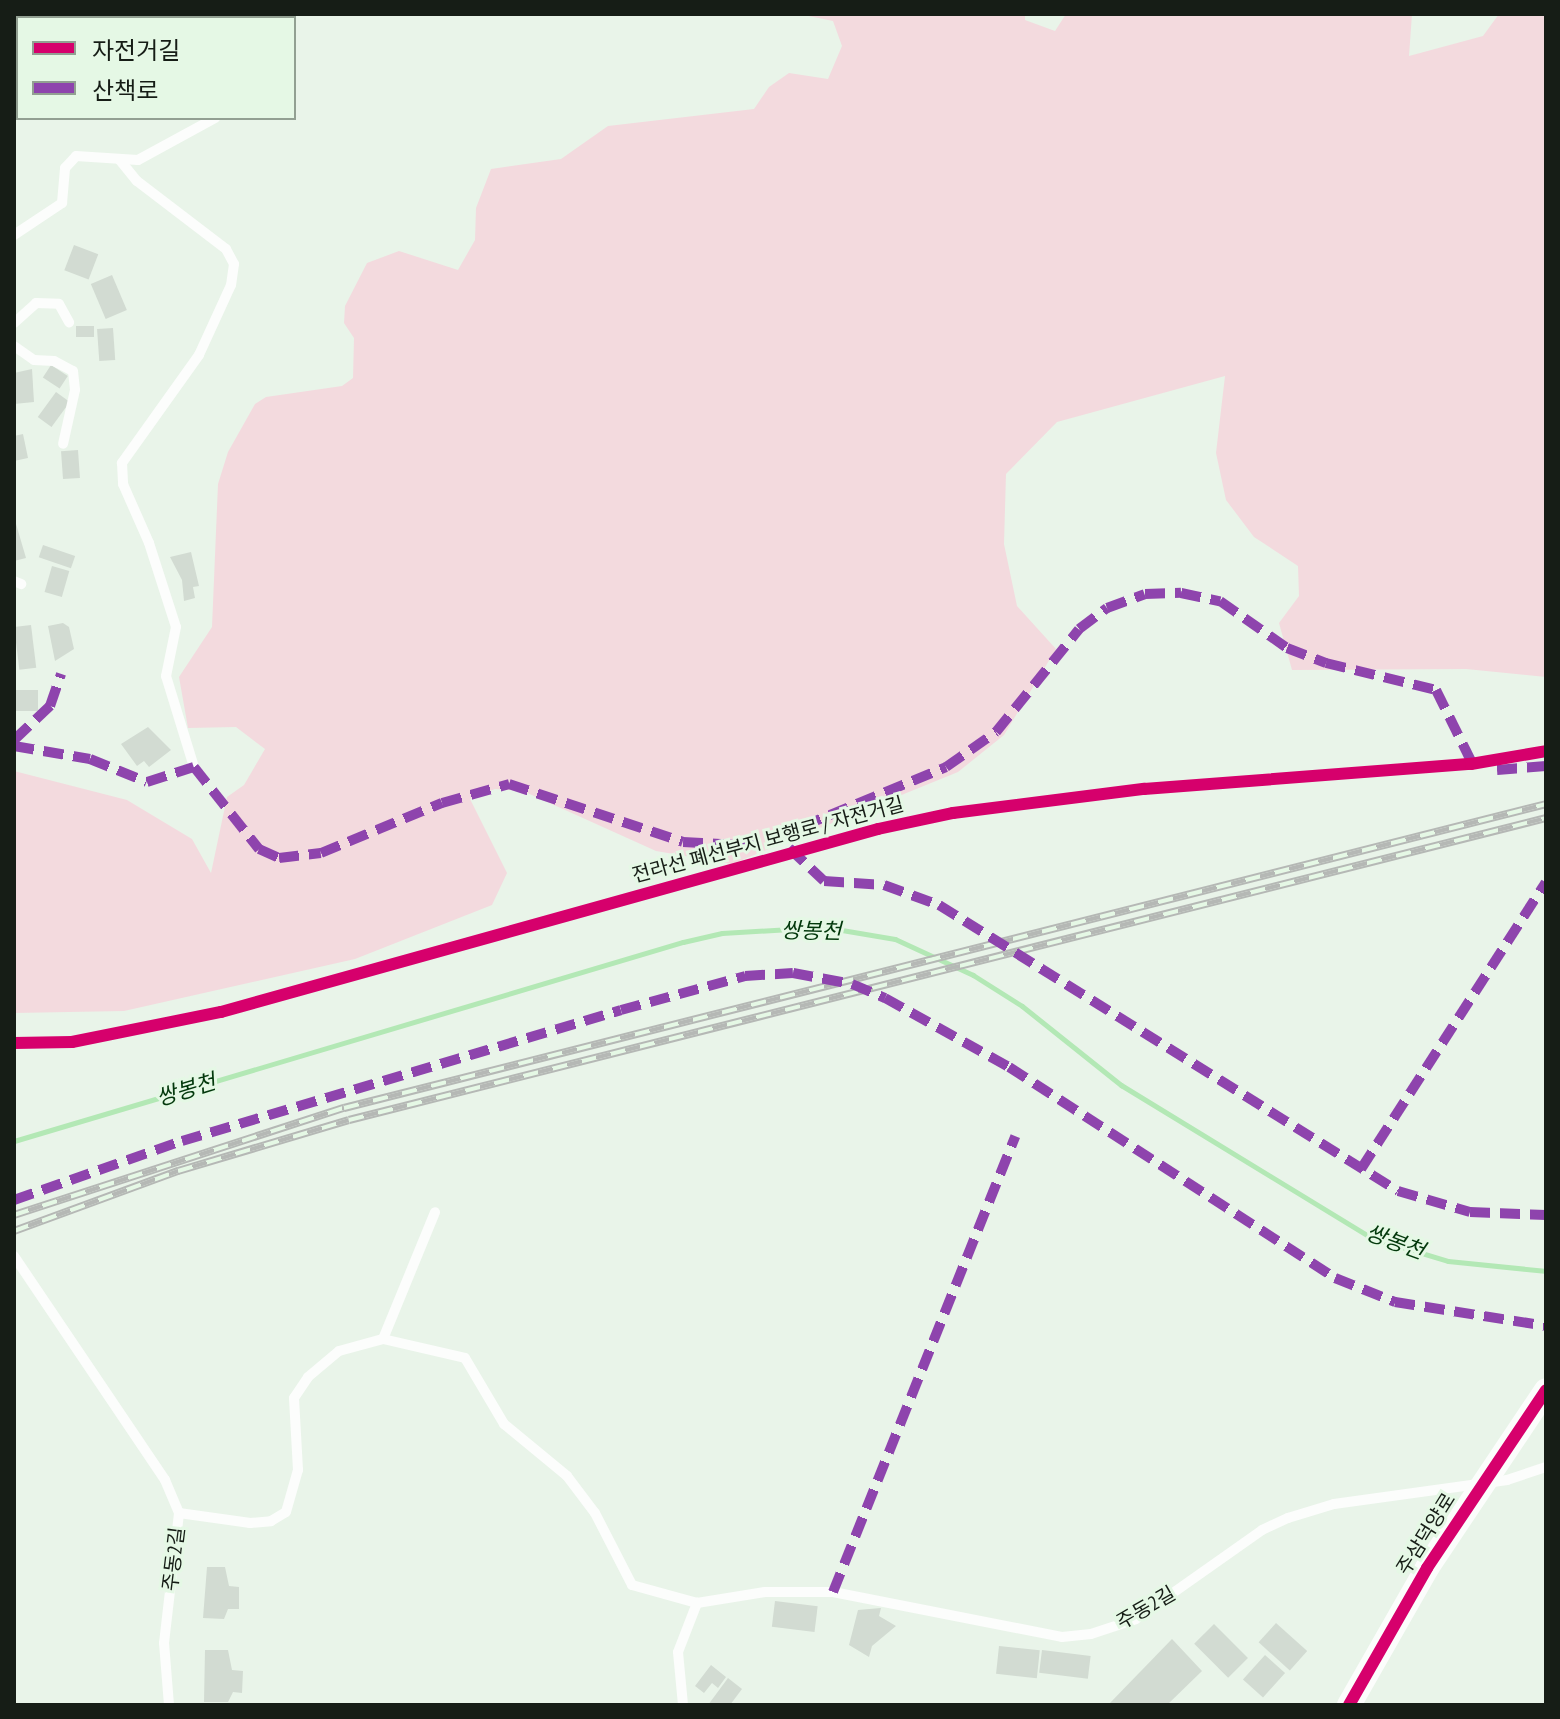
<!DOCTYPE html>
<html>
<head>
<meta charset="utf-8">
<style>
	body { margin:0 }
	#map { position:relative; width:1560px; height:1719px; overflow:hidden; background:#e9f4e9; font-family:"PT Sans Narrow","Noto Sans KR",sans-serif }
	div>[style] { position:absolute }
	.green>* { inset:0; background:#f3dade }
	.stream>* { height:5px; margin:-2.5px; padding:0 2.5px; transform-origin:2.5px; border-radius:2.5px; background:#b3e8b5 }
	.building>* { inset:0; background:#d2dbd2; transform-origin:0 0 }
	.service>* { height:10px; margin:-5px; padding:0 5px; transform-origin:5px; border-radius:5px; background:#fcfdfc }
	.tertiary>* { height:24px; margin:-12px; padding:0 12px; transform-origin:12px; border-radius:12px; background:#fcfdfc }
	.rail>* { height:8px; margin-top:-4px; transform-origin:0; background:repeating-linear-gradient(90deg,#e5f8e5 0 15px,#b5b8b5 0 30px); box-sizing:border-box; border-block:2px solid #b5b8b5 }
	.quiet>* { height:10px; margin-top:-5px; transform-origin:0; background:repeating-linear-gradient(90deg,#8e44ad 0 20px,transparent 0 30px) }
	.cycleway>* { height:12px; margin:-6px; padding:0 6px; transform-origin:6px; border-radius:6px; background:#d6006c }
	span { translate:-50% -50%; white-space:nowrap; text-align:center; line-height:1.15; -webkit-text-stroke:6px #e5f8e5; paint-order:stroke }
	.street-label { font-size:20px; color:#161d16 }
	.water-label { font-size:22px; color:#03380c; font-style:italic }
	.frame { position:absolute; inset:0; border:16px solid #161d16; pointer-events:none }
	.legend { position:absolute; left:16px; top:16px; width:280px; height:104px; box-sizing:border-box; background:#e5f8e5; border:2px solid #92a092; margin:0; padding:10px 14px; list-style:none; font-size:24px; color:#161d16 }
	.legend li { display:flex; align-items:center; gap:16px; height:40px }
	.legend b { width:40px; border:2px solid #92a092 }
</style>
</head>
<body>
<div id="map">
	<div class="green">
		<div style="clip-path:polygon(799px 14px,1025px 14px,1025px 20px,1055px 31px,1066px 14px,1412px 14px,1409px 56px,1483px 36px,1499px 14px,1546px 14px,1546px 677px,1466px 669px,1292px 670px,1279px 623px,1299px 596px,1298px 566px,1254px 537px,1226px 500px,1216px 453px,1225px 376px,1057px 422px,1006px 474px,1004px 544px,1017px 606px,1056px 649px,1004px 735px,958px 772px,732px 864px,656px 851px,523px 791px,495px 789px,470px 799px,507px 873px,492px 905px,355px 959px,124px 1011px,14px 1013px,14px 771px,127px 800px,192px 839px,211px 873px,227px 797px,244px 785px,265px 749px,236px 727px,188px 728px,179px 677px,212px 627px,218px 484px,228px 452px,255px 404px,266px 397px,342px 386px,353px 378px,354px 338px,344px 323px,345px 306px,367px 263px,399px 251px,458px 270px,475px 240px,476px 208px,491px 169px,561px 159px,608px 126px,754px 109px,769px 87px,789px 73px,828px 79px,842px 46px,833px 21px)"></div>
	</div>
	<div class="stream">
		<div style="left:14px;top:1141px;width:698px;rotate:-16.57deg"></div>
		<div style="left:683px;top:942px;width:40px;rotate:-13deg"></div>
		<div style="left:722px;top:933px;width:102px;rotate:-3.4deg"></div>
		<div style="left:824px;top:927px;width:72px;rotate:9.6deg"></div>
		<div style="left:895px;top:939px;width:86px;rotate:24.8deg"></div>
		<div style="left:973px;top:975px;width:58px;rotate:32.3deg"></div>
		<div style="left:1022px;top:1006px;width:127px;rotate:38.6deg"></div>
		<div style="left:1121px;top:1085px;width:294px;rotate:31.4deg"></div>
		<div style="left:1372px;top:1238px;width:79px;rotate:16.8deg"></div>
		<div style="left:1448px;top:1261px;width:99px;rotate:5.8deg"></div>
	</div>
	<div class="building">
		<div style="left:74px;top:245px;width:26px;height:27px;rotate:21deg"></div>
		<div style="left:112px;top:275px;width:38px;height:23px;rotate:67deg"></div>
		<div style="left:76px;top:326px;width:18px;height:11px"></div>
		<div style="left:113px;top:328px;width:32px;height:16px;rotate:86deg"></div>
		<div style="left:51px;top:365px;width:20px;height:15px;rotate:33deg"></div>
		<div style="clip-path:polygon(32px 369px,34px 402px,14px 404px,14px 373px)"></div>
		<div style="left:56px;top:392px;width:17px;height:31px;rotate:36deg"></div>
		<div style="clip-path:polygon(23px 434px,28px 458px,14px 461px,14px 436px)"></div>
		<div style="left:78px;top:450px;width:28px;height:17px;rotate:86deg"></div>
		<div style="clip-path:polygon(14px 517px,26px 558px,14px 561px)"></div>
		<div style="left:43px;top:545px;width:34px;height:13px;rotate:19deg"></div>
		<div style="clip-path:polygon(191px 552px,199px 586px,193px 587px,195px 598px,184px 601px,182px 580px,170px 557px)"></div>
		<div style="left:52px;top:566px;width:18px;height:27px;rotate:16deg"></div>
		<div style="clip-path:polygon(63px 623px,69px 627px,74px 649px,55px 661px,48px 626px)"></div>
		<div style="left:31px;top:625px;width:43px;height:17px;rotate:83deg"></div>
		<div style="left:14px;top:690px;width:24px;height:21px"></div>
		<div style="clip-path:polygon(148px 727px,171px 750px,149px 767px,144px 761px,137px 766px,121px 744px)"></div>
		<div style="clip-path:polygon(207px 1567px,225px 1567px,229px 1586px,239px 1587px,239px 1609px,228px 1609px,224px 1619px,203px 1618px)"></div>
		<div style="left:775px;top:1601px;width:43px;height:26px;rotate:7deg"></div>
		<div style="clip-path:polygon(881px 1608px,879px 1616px,896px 1626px,872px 1646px,869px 1657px,849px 1645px,858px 1610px)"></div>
		<div style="left:1276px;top:1623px;width:42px;height:26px;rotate:42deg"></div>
		<div style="left:1214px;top:1624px;width:48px;height:28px;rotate:45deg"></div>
		<div style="clip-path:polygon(1172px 1639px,1202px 1671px,1167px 1705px,1108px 1705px)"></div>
		<div style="left:999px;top:1646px;width:41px;height:28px;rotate:6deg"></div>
		<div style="clip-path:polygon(205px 1650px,228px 1650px,232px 1670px,243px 1671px,242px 1693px,233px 1692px,228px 1702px,204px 1702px)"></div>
		<div style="left:1042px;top:1650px;width:49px;height:23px;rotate:7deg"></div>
		<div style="left:1265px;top:1655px;width:27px;height:33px;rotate:42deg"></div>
		<div style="clip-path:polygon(711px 1665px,726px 1677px,718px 1688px,712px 1683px,704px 1693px,695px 1686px)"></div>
		<div style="clip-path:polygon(728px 1678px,742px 1689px,730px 1705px,708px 1705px)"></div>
	</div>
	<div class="service">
		<div style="left:119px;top:159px;width:28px;rotate:51deg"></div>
		<div style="left:137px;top:181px;width:112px;rotate:37.4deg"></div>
		<div style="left:226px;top:249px;width:17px;rotate:62deg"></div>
		<div style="left:234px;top:264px;width:21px;rotate:98deg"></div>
		<div style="left:231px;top:285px;width:77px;rotate:114.6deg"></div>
		<div style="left:199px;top:355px;width:133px;rotate:125.5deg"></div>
		<div style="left:122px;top:463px;width:21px;rotate:87deg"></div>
		<div style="left:123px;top:484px;width:64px;rotate:66.2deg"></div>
		<div style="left:149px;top:543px;width:88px;rotate:72.2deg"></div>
		<div style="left:176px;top:627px;width:50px;rotate:101.5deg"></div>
		<div style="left:166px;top:676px;width:95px;rotate:72.9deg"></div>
		<div style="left:14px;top:235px;width:58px;rotate:-33.7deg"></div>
		<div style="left:62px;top:203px;width:35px;rotate:-85deg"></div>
		<div style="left:65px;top:168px;width:16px;rotate:-47deg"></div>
		<div style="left:76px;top:156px;width:62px;rotate:3.7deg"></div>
		<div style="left:138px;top:160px;width:88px;rotate:-28.6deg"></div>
		<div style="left:14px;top:323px;width:30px;rotate:-42deg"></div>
		<div style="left:36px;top:303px;width:23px;rotate:2deg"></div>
		<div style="left:59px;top:304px;width:21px;rotate:61deg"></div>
		<div style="left:14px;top:346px;width:24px;rotate:35deg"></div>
		<div style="left:34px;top:360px;width:20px;rotate:3deg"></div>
		<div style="left:54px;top:361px;width:21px;rotate:28deg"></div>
		<div style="left:73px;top:371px;width:19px;rotate:84deg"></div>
		<div style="left:75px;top:390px;width:55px;rotate:102.5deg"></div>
		<div style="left:14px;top:581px;width:8px;rotate:23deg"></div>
		<div style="left:14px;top:1256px;width:270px;rotate:56deg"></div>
		<div style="left:165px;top:1480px;width:36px;rotate:67deg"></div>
		<div style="left:383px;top:1339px;width:84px;rotate:13deg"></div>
		<div style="left:465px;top:1358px;width:77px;rotate:59.4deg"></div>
		<div style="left:504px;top:1424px;width:82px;rotate:39.5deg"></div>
		<div style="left:567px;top:1476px;width:46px;rotate:52.9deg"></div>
		<div style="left:595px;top:1513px;width:81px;rotate:62.8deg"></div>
		<div style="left:632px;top:1585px;width:67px;rotate:15.5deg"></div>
		<div style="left:697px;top:1603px;width:69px;rotate:-9.2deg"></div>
		<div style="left:765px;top:1592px;width:68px"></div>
		<div style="left:833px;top:1592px;width:233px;rotate:11.1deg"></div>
		<div style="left:1062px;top:1637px;width:29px;rotate:-6deg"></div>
		<div style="left:1091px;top:1634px;width:47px;rotate:-18.4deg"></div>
		<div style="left:1136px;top:1619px;width:154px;rotate:-35.2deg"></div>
		<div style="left:1262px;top:1530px;width:29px;rotate:-25deg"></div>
		<div style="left:1288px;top:1518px;width:48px;rotate:-16.9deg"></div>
		<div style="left:1334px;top:1504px;width:175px;rotate:-7.9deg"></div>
		<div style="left:1507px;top:1480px;width:41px;rotate:-18.4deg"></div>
		<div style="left:169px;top:1705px;width:62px;rotate:-94.6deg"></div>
		<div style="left:164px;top:1643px;width:131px;rotate:-83.4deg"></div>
		<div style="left:179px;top:1513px;width:72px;rotate:8deg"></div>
		<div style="left:250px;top:1523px;width:21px;rotate:-5deg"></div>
		<div style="left:271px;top:1521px;width:17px;rotate:-31deg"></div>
		<div style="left:286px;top:1512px;width:44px;rotate:-74.1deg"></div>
		<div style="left:298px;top:1470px;width:72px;rotate:-93.2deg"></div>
		<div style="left:294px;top:1398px;width:25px;rotate:-56deg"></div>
		<div style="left:308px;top:1377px;width:40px;rotate:-40deg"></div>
		<div style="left:339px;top:1351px;width:46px;rotate:-15.3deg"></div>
		<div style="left:383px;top:1339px;width:137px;rotate:-67.7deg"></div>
		<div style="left:683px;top:1705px;width:53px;rotate:-95.4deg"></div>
		<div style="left:678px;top:1652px;width:53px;rotate:-68.8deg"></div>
	</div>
	<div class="tertiary">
		<div style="left:1349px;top:1705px;width:158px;rotate:-60.3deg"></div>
		<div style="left:1427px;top:1568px;width:214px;rotate:-56.2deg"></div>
	</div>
	<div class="rail">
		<div style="left:14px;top:1215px;width:347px;rotate:-18deg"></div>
		<div style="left:344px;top:1108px;width:1240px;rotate:-14.19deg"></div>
		<div style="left:14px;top:1231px;width:175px;rotate:-20.1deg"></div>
		<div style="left:178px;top:1171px;width:178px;rotate:-16.6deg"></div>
		<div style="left:349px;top:1120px;width:1235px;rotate:-14.16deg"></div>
	</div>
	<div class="quiet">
		<div style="left:14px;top:740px;width:50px;rotate:-43.4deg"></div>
		<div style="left:50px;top:706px;width:34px;rotate:-71deg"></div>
		<div style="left:14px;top:746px;width:77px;rotate:9.7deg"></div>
		<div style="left:90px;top:759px;width:61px;rotate:22deg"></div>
		<div style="left:147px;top:782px;width:49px;rotate:-17.7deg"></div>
		<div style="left:194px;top:767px;width:105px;rotate:51.6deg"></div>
		<div style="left:259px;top:849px;width:22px;rotate:24deg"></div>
		<div style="left:279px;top:858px;width:42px;rotate:-6.8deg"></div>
		<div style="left:321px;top:853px;width:131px;rotate:-22.5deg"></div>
		<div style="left:442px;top:803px;width:70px;rotate:-15.8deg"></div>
		<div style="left:509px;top:784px;width:183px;rotate:18.4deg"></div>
		<div style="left:683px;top:842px;width:57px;rotate:3deg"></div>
		<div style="left:740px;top:845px;width:35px;rotate:-12deg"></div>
		<div style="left:774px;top:838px;width:186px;rotate:-22.4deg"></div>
		<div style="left:946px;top:767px;width:61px;rotate:-35deg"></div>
		<div style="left:996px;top:732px;width:132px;rotate:-51.1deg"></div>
		<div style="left:1079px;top:629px;width:35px;rotate:-37deg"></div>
		<div style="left:1107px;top:608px;width:40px;rotate:-20.2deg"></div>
		<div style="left:1145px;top:594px;width:36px;rotate:-2deg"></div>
		<div style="left:1181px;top:593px;width:40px;rotate:12deg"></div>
		<div style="left:1220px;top:601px;width:82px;rotate:35deg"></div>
		<div style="left:1287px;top:648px;width:42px;rotate:21deg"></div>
		<div style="left:1326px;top:663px;width:113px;rotate:13.8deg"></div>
		<div style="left:1436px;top:690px;width:86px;rotate:63.7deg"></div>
		<div style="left:1497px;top:770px;width:49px;rotate:-4.7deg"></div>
		<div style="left:789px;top:848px;width:48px;rotate:43.3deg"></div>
		<div style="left:824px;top:881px;width:60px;rotate:3.8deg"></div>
		<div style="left:884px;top:885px;width:59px;rotate:20deg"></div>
		<div style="left:939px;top:905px;width:541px;rotate:31.93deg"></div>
		<div style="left:1398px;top:1191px;width:75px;rotate:16.3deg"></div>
		<div style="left:1470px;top:1212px;width:76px;rotate:2.3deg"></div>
		<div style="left:1361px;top:1169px;width:341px;rotate:-57.2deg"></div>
		<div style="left:14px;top:1200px;width:178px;rotate:-19.4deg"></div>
		<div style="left:182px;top:1141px;width:458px;rotate:-16.6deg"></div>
		<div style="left:621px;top:1010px;width:129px;rotate:-15.3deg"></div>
		<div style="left:745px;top:976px;width:48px;rotate:-3.6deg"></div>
		<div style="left:793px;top:973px;width:60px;rotate:10.6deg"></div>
		<div style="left:852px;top:984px;width:36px;rotate:23deg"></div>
		<div style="left:885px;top:998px;width:142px;rotate:29.1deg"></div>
		<div style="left:1009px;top:1067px;width:388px;rotate:32.9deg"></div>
		<div style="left:1335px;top:1278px;width:65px;rotate:21.8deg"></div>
		<div style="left:1395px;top:1302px;width:153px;rotate:9deg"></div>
		<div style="left:833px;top:1592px;width:491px;rotate:-68.2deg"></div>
	</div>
	<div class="cycleway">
		<div style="left:14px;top:1043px;width:58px;rotate:-1deg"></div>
		<div style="left:72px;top:1042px;width:152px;rotate:-11.4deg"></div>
		<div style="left:221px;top:1012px;width:682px;rotate:-15.56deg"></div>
		<div style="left:878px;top:829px;width:77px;rotate:-12deg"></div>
		<div style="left:953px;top:813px;width:193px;rotate:-7.2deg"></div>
		<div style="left:1144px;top:789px;width:328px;rotate:-4.4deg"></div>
		<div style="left:1471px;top:764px;width:76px;rotate:-9.8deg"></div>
		<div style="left:1349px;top:1705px;width:158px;rotate:-60.3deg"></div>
		<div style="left:1427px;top:1568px;width:214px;rotate:-56.2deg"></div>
	</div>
	<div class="street-label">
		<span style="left:768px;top:840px;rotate:-15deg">전라선 폐선부지 보행로 / 자전거길</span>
		<span style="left:1426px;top:1534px;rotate:-58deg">주삼덕양로</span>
		<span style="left:174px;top:1559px;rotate:-83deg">주동2길</span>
		<span style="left:1146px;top:1608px;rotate:-30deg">주동2길</span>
	</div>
	<div class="water-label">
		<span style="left:811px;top:931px;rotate:1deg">쌍봉천</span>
		<span style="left:186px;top:1090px;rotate:-17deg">쌍봉천</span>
		<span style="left:1395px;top:1242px;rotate:20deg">쌍봉천</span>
	</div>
	<div class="frame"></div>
	<ul class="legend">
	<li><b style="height:10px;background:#d6006c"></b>자전거길</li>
	<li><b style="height:10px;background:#8e44ad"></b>산책로</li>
	</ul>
</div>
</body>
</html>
